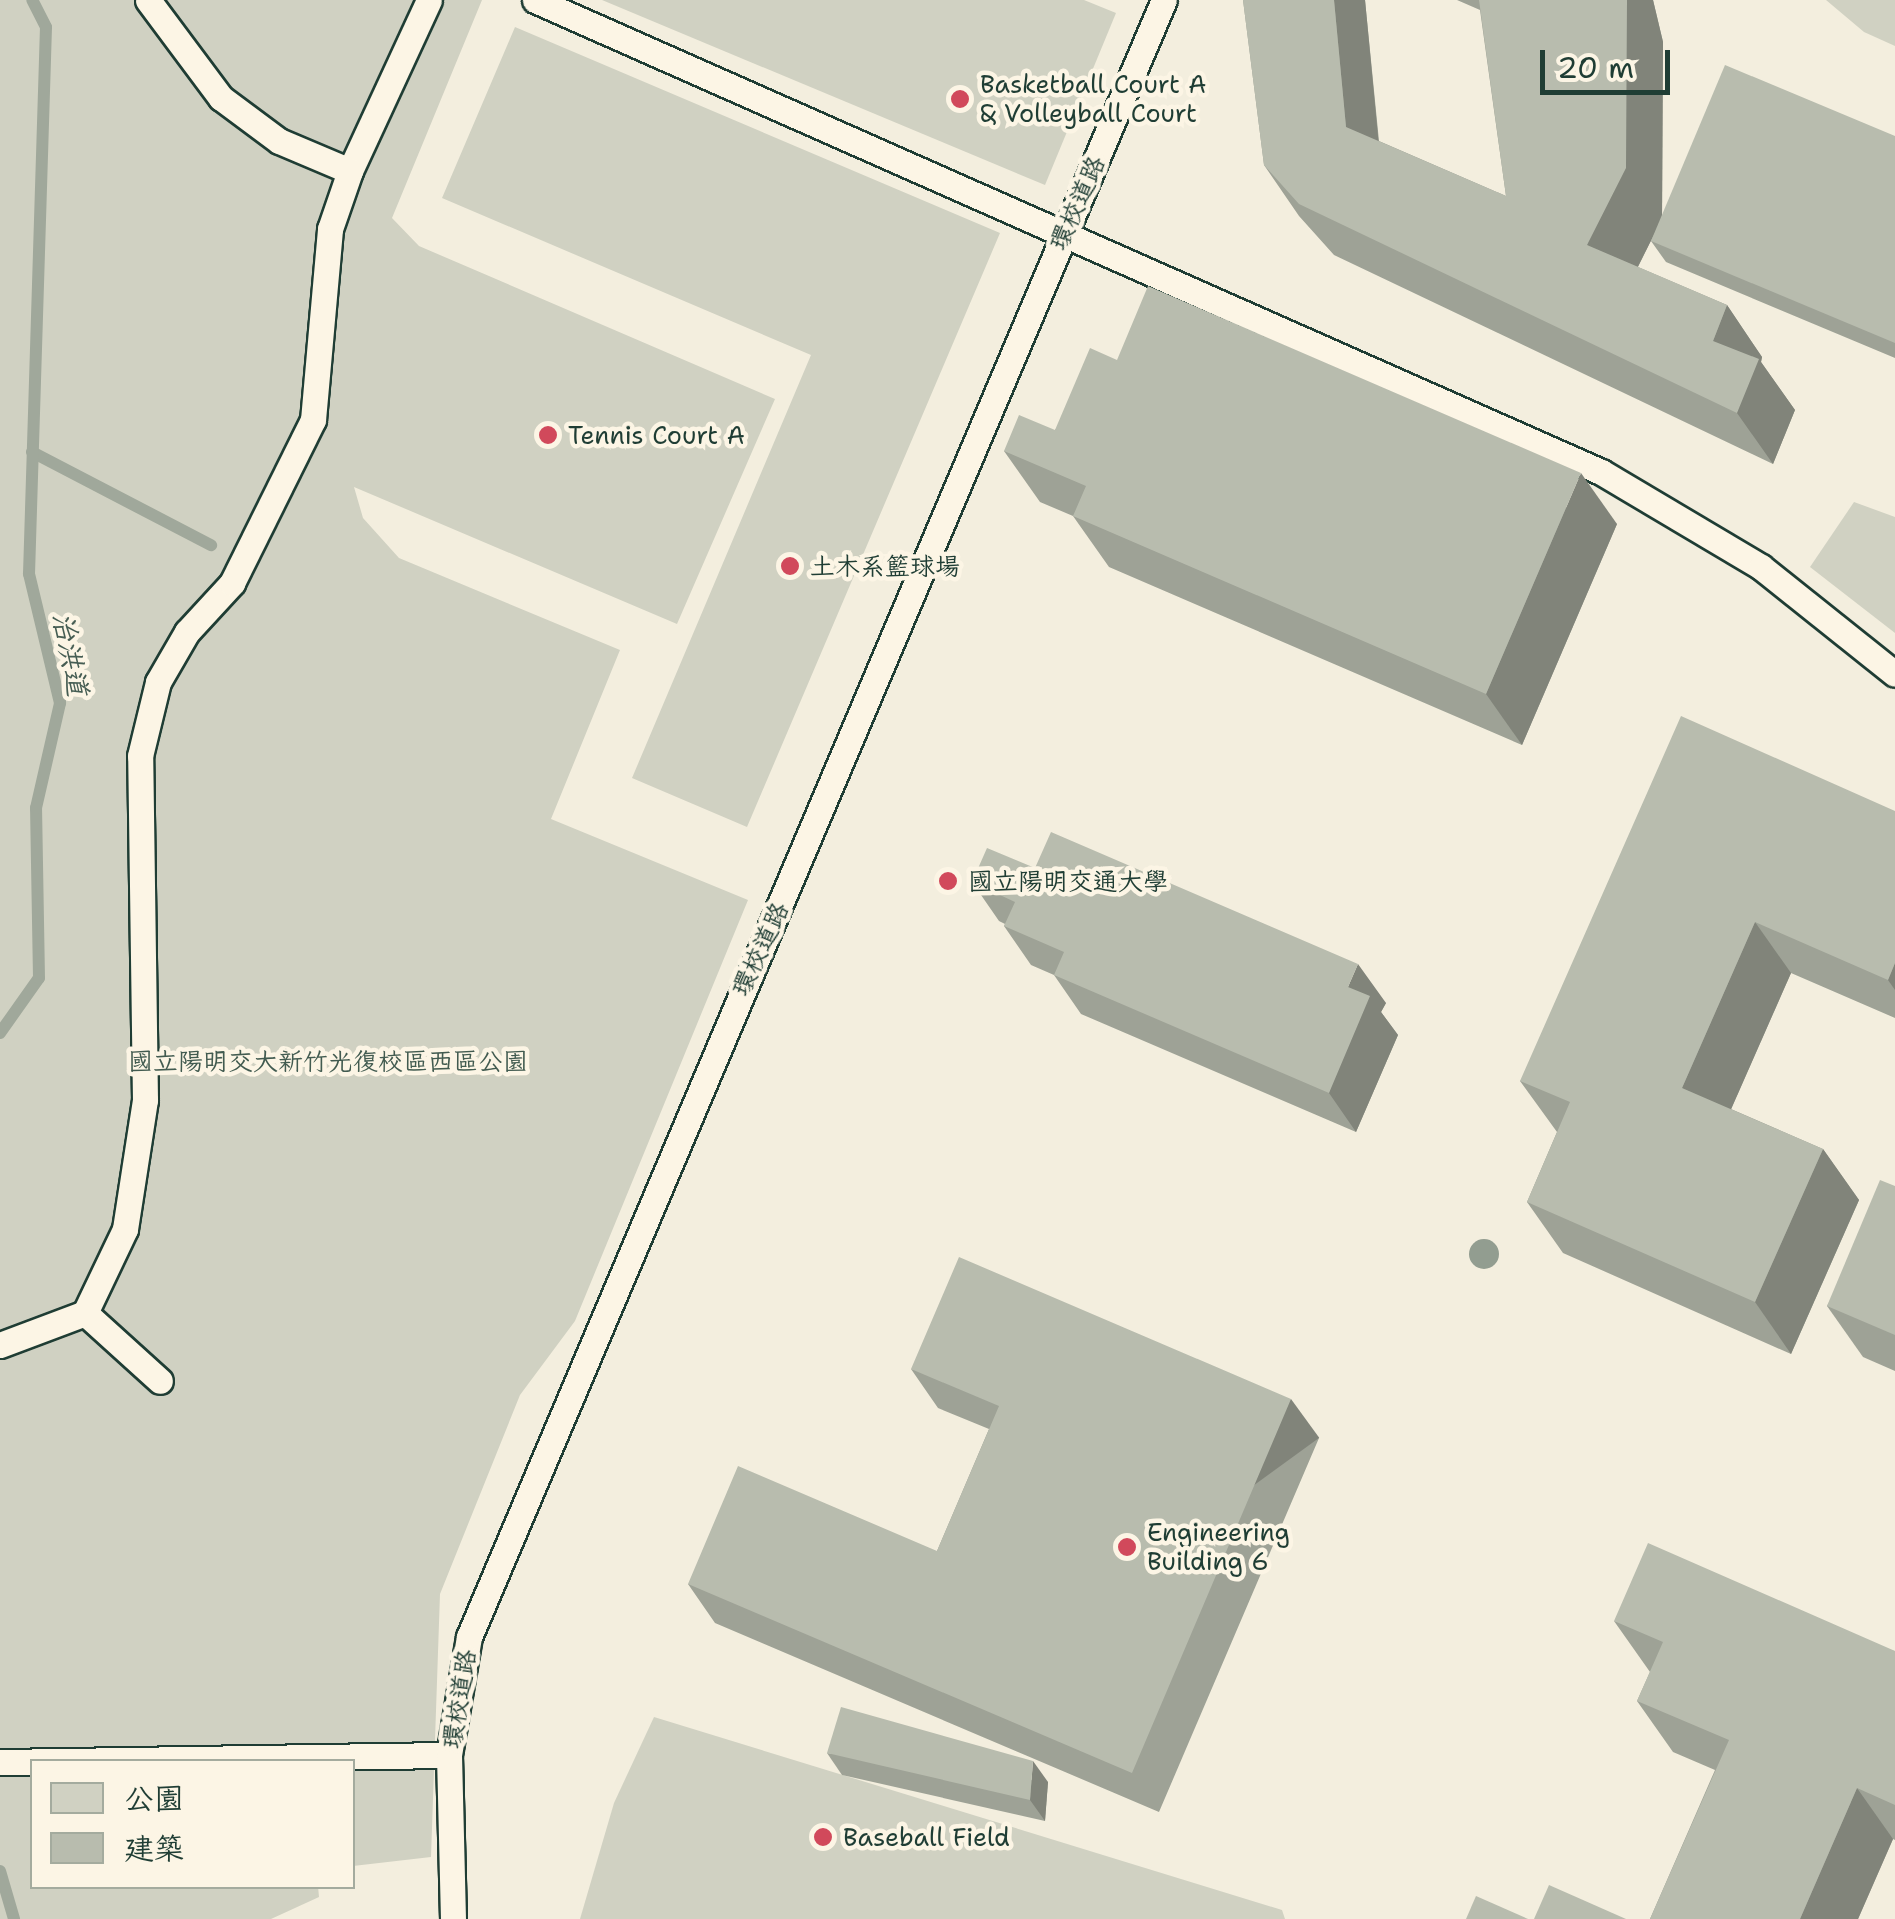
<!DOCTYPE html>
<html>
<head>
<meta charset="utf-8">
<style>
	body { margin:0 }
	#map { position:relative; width:1895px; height:1919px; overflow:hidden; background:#f3eede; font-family:"Shantell Sans","LXGW WenKai TC",sans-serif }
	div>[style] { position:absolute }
	.green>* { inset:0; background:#d0d1c2 }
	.stream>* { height:12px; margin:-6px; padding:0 6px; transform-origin:6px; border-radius:6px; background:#a0a89b }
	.roads { filter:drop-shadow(2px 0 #1f3d34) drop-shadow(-2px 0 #1f3d34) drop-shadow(0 2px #1f3d34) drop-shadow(0 -2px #1f3d34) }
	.lane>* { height:25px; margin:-12.5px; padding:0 12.5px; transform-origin:12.5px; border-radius:12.5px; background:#fcf5e5 }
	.trees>* { width:30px; height:30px; margin:-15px; border-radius:50%; background:#929d90 }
	.wall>* { inset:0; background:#9ea296 }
	.shaded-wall>* { inset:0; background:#81847a; transform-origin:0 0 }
	.building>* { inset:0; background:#b8bcae }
	.dots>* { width:28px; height:28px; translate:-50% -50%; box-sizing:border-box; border:5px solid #fcf5e5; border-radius:50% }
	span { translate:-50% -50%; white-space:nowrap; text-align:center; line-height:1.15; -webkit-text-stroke:9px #fcf5e5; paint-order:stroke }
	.poi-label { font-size:25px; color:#1f3d34 }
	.left { translate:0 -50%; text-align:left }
	.street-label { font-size:25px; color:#1f3d34 }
	.park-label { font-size:25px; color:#425b50 }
	.water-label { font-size:28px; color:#465d53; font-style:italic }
	.legend { position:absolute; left:30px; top:1759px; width:325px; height:130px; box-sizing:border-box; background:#fcf5e5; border:2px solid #a4ab9e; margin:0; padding:12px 18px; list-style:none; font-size:30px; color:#1f3d34 }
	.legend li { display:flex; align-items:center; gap:20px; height:50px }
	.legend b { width:50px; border:2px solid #a4ab9e }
	.scale { position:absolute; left:1540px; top:50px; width:130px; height:45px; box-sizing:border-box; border:5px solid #1f3d34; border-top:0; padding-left:12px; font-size:30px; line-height:35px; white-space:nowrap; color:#1f3d34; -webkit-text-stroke:8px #fcf5e5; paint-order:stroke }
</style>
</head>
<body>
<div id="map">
	<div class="green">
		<div style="clip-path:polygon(0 0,482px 0,392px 218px,419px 246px,775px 399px,677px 624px,354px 487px,363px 518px,399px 558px,620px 650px,551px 819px,748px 900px,575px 1321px,520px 1395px,440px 1594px,431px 1857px,353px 1866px,352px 1762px,32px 1762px,32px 1886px,318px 1886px,319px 1897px,271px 1919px,0 1919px)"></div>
		<div style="clip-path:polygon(602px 0,1084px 0,1116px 13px,1045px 185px)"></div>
		<div style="clip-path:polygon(1826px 0,1895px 0,1895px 46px,1864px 32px)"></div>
		<div style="clip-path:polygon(515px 27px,1000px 233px,747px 827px,632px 778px,811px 355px,442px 198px)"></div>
		<div style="clip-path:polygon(1854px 502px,1895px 517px,1895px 633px,1810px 567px)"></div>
		<div style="clip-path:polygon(654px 1717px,1282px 1910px,1285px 1919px,580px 1919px,614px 1803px)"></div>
	</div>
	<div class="stream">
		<div style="left:32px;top:452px;width:202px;rotate:27.5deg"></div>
		<div style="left:0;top:1033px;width:67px;rotate:-54.7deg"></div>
		<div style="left:39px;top:978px;width:170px;rotate:-91deg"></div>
		<div style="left:36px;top:808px;width:108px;rotate:-77.1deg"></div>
		<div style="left:60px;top:703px;width:133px;rotate:-103.5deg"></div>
		<div style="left:29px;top:574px;width:547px;rotate:-88.22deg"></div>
		<div style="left:46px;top:27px;width:30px;rotate:-117deg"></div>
		<div style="left:0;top:1871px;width:50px;rotate:73.7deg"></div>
	</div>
	<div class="roads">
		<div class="lane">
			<div style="left:535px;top:0;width:1166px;rotate:23.88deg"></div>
			<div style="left:1601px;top:472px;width:186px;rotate:30.7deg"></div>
			<div style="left:1761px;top:567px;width:171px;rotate:38.6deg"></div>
			<div style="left:350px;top:171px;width:188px;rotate:-65.2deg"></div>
			<div style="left:85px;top:1313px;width:101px;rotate:42.2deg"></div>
			<div style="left:0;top:1345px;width:91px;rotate:-20.6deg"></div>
			<div style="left:85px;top:1313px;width:93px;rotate:-64.5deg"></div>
			<div style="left:125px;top:1229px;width:131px;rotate:-81.2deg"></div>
			<div style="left:145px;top:1100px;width:344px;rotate:-90.8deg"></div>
			<div style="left:140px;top:756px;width:76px;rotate:-76.3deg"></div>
			<div style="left:158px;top:682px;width:58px;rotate:-59.9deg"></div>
			<div style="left:187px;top:632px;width:67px;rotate:-47.4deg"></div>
			<div style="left:232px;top:583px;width:182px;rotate:-63.6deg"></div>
			<div style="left:313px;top:420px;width:192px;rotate:-84.9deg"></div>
			<div style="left:330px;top:229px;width:61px;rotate:-71deg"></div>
			<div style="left:350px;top:171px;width:77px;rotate:-157.1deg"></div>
			<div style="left:279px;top:141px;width:72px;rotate:-143.4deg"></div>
			<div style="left:221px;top:98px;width:122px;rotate:-126.7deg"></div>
			<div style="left:0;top:1762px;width:449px;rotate:-0.9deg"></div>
			<div style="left:453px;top:1919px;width:164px;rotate:-91.4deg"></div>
			<div style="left:449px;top:1755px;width:120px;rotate:-80.4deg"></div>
			<div style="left:469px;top:1637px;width:1778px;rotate:-67deg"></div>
		</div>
	</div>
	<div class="trees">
		<div style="left:1484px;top:1254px"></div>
	</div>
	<div class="wall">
		<div style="clip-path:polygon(1243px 0,1365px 0,1379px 141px,1506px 196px,1480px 10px,1457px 0,1653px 0,1663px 42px,1662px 217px,1895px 136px,1895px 358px,1666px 262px,1651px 241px,1656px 230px,1638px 267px,1727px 305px,1762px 357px,1761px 362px,1795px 410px,1773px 464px,1334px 255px,1299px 216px,1264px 165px)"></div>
		<div style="clip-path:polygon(1117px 360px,1617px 524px,1522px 745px,1109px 567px,1073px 516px,1040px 502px,1004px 451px,1055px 430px)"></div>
		<div style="clip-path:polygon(1895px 811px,1895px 1018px,1791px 973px,1731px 1109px,1823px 1149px,1859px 1200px,1791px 1354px,1563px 1253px,1527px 1202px,1557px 1132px,1520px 1081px)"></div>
		<div style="clip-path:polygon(1035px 868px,1386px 1003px,1381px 1012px,1398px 1035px,1356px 1132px,1081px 1014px,1054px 975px,1031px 965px,1004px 926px,1005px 924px,999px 921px,972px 882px)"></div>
		<div style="clip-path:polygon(1895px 1186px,1895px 1371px,1863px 1357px,1827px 1306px)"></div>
		<div style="clip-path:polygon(911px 1369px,1319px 1438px,1159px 1812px,715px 1623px,688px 1584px,937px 1551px,989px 1429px,938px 1408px)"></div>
		<div style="clip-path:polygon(1614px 1621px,1895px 1651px,1895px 1840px,1893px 1839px,1858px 1919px,1650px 1919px,1715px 1770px,1673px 1752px,1637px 1701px,1650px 1672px)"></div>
		<div style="clip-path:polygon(827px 1753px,1048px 1782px,1045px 1821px,842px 1775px)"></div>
	</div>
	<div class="shaded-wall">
		<div style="clip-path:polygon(1334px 0,1365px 0,1382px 178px,1346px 127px)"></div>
		<div style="clip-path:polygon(1627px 0,1653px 0,1663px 42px,1662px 219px,1623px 296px,1587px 245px)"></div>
		<div style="clip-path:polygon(1727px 305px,1762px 357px,1761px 362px,1795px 410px,1773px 464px,1737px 413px,1713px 341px)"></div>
		<div style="clip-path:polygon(1581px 473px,1617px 524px,1522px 745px,1486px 694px)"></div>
		<div style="clip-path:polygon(1755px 922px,1791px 973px,1718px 1139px,1682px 1088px)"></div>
		<div style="clip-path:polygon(1895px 963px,1895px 990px,1888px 980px)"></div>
		<div style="clip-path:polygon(1358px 964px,1386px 1003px,1381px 1012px,1398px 1035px,1356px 1132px,1329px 1093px,1348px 987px)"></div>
		<div style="clip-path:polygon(1823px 1149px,1859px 1200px,1791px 1354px,1755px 1302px)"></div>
		<div style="left:1291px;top:1399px;width:48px;height:406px;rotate:54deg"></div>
		<div style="clip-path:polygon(1033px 1761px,1048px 1782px,1045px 1821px,1030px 1800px)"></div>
		<div style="clip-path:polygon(1857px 1788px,1893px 1839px,1858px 1919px,1800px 1919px)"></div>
	</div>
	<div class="building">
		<div style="clip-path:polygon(1243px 0,1334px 0,1346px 127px,1506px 196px,1479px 0,1627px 0,1626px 168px,1587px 245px,1727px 305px,1713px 341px,1759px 359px,1737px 413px,1299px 204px,1264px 165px)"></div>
		<div style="clip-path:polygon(1725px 65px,1895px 136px,1895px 343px,1651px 241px)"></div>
		<div style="clip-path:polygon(1148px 286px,1581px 473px,1486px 694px,1073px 516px,1086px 486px,1004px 451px,1019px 415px,1055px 430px,1090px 348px,1117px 360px)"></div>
		<div style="clip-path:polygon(1681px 716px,1895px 811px,1895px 963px,1888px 980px,1755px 922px,1682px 1088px,1823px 1149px,1755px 1302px,1527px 1202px,1570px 1102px,1520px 1081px)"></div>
		<div style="clip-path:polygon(1051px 832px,1358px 964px,1348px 987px,1370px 996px,1329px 1093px,1054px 975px,1064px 952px,1004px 926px,1015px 902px,972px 882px,987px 848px,1035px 868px)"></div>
		<div style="clip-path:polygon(1880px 1180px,1895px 1186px,1895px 1335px,1827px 1306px)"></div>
		<div style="clip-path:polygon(959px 1257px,1291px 1399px,1132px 1773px,688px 1584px,738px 1466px,937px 1551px,999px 1406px,911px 1369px)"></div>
		<div style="clip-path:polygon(1648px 1543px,1895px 1651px,1895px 1805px,1857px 1788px,1800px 1919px,1650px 1919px,1729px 1740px,1637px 1701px,1663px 1642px,1614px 1621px)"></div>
		<div style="clip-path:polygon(841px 1707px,1033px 1761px,1030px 1800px,827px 1753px)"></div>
		<div style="clip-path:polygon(1549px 1885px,1626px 1919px,1534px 1919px)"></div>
		<div style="clip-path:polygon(1476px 1896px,1528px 1919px,1466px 1919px)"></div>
	</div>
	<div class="dots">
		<div style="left:960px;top:99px;background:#d1495b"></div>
		<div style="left:548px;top:435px;background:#d1495b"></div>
		<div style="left:790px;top:566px;background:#d1495b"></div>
		<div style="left:948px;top:881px;background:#d1495b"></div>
		<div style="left:1127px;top:1547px;background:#d1495b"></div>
		<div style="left:823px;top:1837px;background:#d1495b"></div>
	</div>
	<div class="poi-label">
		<span class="left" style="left:980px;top:99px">Basketball Court A<br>&amp; Volleyball Court</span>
		<span class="left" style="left:568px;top:435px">Tennis Court A</span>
		<span class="left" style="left:810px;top:566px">土木系籃球場</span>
		<span class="left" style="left:968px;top:881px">國立陽明交通大學</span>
		<span class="left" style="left:1147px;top:1547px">Engineering<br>Building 6</span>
		<span class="left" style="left:843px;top:1837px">Baseball Field</span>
	</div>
	<div class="street-label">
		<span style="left:1077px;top:203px;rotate:-66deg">環校道路</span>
		<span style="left:760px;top:949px;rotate:-65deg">環校道路</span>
		<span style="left:459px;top:1699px;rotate:-81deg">環校道路</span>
	</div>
	<div class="park-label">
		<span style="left:328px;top:1061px">國立陽明交大新竹光復校區西區公園</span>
	</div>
	<div class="water-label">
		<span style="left:71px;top:654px;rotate:79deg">治洪道</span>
	</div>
	<ul class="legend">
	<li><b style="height:28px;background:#d0d1c2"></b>公園</li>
	<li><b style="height:28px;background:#b8bcae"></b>建築</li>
	</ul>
	<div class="scale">20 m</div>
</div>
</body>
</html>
